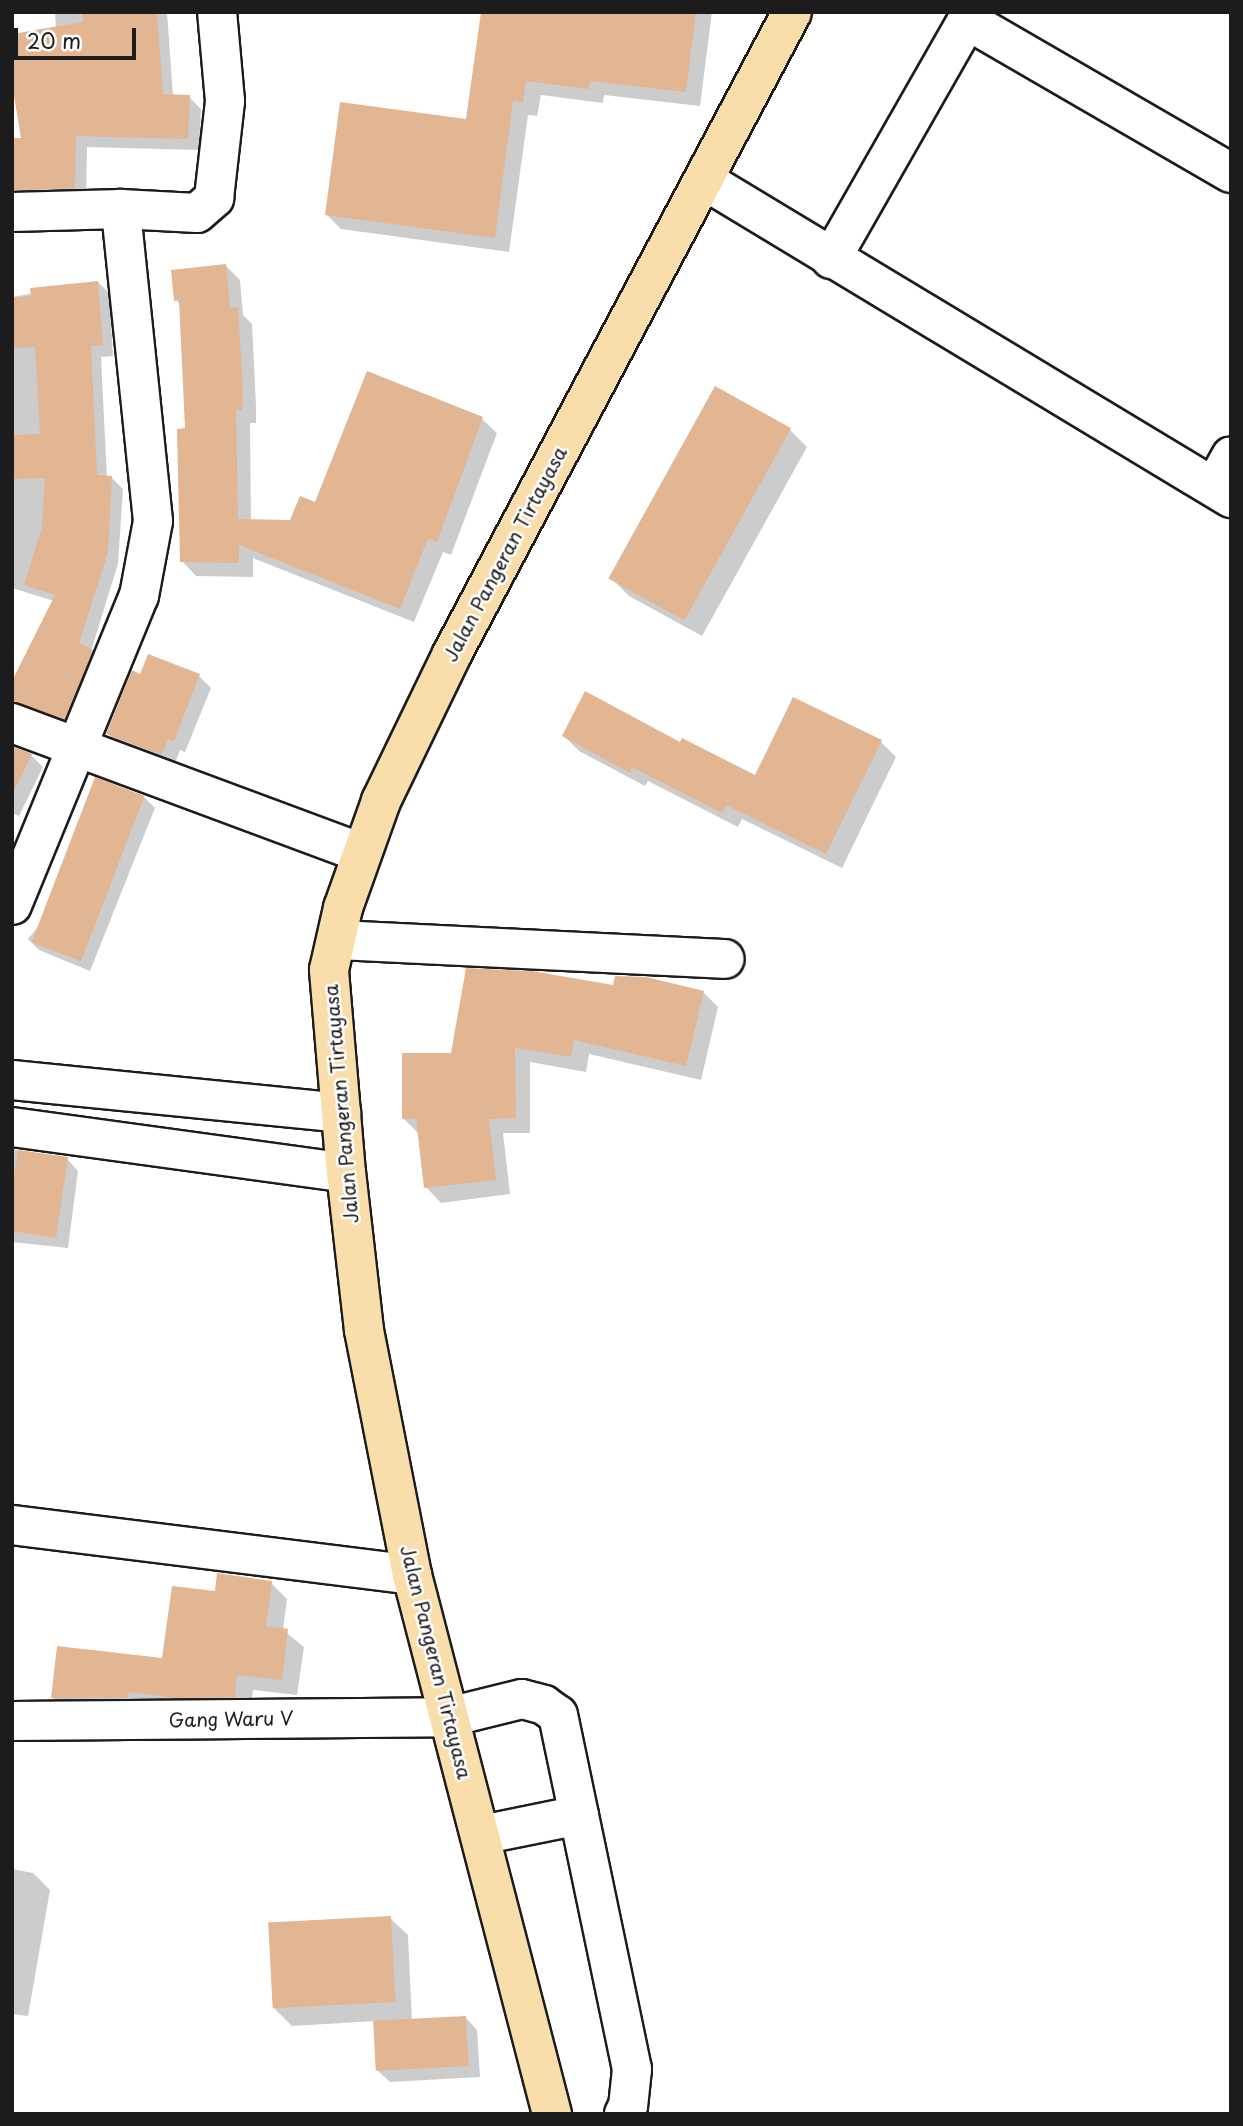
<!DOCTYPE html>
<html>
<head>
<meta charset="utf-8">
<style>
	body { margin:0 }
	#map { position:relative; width:1243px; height:2126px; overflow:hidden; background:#fff; font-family:"Playpen Sans",sans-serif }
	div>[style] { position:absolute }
	.shadow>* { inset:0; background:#0003 }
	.building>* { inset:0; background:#e2b593; transform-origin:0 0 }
	.roads { filter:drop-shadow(2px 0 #1c1c1c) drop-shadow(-2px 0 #1c1c1c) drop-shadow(0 2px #1c1c1c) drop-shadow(0 -2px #1c1c1c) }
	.minor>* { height:38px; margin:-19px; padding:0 19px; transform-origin:19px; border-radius:19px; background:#fff }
	.major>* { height:38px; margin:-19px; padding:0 19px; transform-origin:19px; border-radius:19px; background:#f9deab }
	span { translate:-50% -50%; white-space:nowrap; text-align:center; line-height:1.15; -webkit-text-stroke:5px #fff; paint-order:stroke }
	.street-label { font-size:19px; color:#1c1c1c }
	.frame { position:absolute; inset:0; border:14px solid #1c1c1c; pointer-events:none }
	.scale { position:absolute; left:14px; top:28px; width:122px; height:32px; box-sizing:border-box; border:4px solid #1c1c1c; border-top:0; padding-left:9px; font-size:21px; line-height:24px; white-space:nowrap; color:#1c1c1c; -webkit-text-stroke:5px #fff; paint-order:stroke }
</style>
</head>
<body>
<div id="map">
	<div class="shadow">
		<div style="clip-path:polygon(55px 12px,167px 12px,173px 96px,189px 97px,201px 109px,199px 150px,87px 147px,86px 199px,12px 206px,12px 139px,23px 139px,56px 29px)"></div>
		<div style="clip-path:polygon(483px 12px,712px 12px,700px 106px,604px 95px,603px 103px,541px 95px,537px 116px,528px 115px,509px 252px,341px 229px,327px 215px,467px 121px)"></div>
		<div style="clip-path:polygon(226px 266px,240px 280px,243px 315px,252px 324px,256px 406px,256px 423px,250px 423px,251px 521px,291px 521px,316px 505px,482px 419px,497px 433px,451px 555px,443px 552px,414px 622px,253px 558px,253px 577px,196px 576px,182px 561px,186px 430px,181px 305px,176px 300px)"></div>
		<div style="clip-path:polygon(98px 282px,109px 293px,113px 356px,101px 357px,107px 478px,112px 478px,123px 489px,118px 564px,91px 651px,103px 663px,76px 729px,12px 714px,12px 685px,54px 601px,12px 588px,12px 297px)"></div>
		<div style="clip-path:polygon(790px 430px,807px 447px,702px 636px,629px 596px,611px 578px)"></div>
		<div style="clip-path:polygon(141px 676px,199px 676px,211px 688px,185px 752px,180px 750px,174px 766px,119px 746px,108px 734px)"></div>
		<div style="clip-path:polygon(564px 736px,680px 744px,756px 778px,881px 742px,896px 757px,842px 868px,742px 819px,738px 827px,648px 781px,645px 786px,579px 751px)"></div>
		<div style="clip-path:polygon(12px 748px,31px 755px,43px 767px,19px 816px,12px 813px)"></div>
		<div style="clip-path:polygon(144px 797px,155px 808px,90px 971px,39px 950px,28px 939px)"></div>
		<div style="clip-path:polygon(614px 987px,703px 992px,718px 1007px,701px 1080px,589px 1054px,586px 1072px,530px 1062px,530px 1133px,503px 1133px,510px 1194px,441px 1203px,426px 1187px,418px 1133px,403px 1118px,453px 1055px)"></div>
		<div style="clip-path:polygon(12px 1149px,67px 1159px,78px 1171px,68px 1248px,12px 1242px)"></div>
		<div style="clip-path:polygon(271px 1583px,287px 1599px,283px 1630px,304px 1647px,297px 1695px,253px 1690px,250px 1712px,68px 1714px,53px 1698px,164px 1660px)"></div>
		<div style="clip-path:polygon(12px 1869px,33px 1873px,50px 1890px,28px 2016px,12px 2014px)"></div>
		<div style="clip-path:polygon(390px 1918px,408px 1935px,412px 2022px,466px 2018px,477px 2030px,480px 2077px,390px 2082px,378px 2071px,375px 2021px,292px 2026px,274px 2008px)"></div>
	</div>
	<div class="building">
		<div style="clip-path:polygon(82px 12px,157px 12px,163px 94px,190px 95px,188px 139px,76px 136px,75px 188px,12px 190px,12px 138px,21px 138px,12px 84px,12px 34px,83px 22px)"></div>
		<div style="clip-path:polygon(481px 12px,696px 12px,686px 92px,590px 81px,589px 89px,526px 81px,523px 102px,513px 101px,495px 238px,325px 215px,340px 102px,466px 119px)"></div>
		<div style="clip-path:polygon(226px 264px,230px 308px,238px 307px,243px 390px,242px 410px,236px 410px,238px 519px,290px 520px,300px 496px,315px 502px,367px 371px,483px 417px,437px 542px,428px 538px,400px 609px,239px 545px,239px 563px,180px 562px,177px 429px,185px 428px,179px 300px,174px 301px,171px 270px)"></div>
		<div style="clip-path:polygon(98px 281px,103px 346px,91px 346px,97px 475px,112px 476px,108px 552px,79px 643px,93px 650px,65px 719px,12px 702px,12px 681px,55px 595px,24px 585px,42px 527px,45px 478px,12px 479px,12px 435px,40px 434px,35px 347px,12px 348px,12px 298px,31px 296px,30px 288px)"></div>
		<div style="left:715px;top:386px;width:87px;height:220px;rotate:29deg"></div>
		<div style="clip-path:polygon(148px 654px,200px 674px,174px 741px,168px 739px,162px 755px,106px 734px,132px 670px,140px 674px)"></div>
		<div style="clip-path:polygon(585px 691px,680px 742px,682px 738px,755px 775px,793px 697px,882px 740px,826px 854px,726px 805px,722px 813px,632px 767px,630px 773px,562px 736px)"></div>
		<div style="clip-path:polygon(12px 746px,32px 754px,12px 795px)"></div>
		<div style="left:95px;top:777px;width:53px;height:177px;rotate:21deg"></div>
		<div style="clip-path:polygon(466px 968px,532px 971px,613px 985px,615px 976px,646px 977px,704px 991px,686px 1066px,574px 1040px,571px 1057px,515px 1048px,516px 1118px,489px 1119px,496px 1180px,424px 1188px,416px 1119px,402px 1119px,402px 1053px,451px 1053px)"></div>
		<div style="clip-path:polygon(18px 1150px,68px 1157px,56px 1238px,12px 1231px,12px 1190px)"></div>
		<div style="clip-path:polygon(217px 1573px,272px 1581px,266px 1626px,288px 1629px,282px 1680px,237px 1675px,235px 1697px,176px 1698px,128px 1692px,128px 1698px,51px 1698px,57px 1646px,162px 1658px,172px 1586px,215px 1591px)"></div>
		<div style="left:391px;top:1916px;width:86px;height:123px;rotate:87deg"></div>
		<div style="left:466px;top:2016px;width:50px;height:93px;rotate:87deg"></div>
	</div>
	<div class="roads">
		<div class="minor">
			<div style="left:967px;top:20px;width:305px;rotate:30.1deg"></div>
			<div style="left:704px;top:180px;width:616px;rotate:31.11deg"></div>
			<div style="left:12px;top:212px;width:109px;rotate:-1.6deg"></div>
			<div style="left:121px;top:209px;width:76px;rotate:3deg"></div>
			<div style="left:197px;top:213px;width:23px;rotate:-41deg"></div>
			<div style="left:214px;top:198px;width:98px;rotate:-83.5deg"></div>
			<div style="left:225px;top:101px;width:89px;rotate:-95.1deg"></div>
			<div style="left:831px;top:259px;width:284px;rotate:-60.3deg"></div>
			<div style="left:1214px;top:487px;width:35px;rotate:-61deg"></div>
			<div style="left:12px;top:723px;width:373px;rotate:20.4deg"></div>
			<div style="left:12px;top:905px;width:334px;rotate:-67.7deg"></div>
			<div style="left:139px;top:596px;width:76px;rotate:-79.4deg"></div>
			<div style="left:153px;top:521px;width:314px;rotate:-95.9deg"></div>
			<div style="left:337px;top:940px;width:388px;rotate:2.8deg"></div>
			<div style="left:12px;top:1080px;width:331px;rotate:5.7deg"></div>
			<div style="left:12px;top:1127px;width:337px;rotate:7.8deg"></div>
			<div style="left:12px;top:1525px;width:403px;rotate:7.1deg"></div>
			<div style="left:12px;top:1721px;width:437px;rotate:-0.5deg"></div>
			<div style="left:449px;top:1717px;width:75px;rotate:-13.9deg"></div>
			<div style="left:522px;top:1699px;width:23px;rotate:15deg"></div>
			<div style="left:544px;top:1705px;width:17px;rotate:36deg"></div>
			<div style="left:558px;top:1715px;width:362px;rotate:78.2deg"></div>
			<div style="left:632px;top:2069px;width:37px;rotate:96deg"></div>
			<div style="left:628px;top:2106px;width:9px;rotate:117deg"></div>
			<div style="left:481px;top:1835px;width:100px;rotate:-11.5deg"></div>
		</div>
		<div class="major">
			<div style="left:552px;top:2114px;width:557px;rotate:-104.56deg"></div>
			<div style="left:412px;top:1575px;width:250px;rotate:-101.1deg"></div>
			<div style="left:364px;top:1330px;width:158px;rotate:-96.5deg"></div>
			<div style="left:346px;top:1173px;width:204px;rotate:-94.8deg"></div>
			<div style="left:329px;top:970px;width:64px;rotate:-77.3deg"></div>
			<div style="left:343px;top:908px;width:114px;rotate:-70.4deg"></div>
			<div style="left:381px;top:801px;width:163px;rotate:-64.2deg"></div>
			<div style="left:452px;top:654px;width:726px;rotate:-62.09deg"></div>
		</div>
	</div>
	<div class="street-label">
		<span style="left:505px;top:554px;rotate:-62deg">Jalan Pangeran Tirtayasa</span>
		<span style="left:341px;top:1104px;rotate:-95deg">Jalan Pangeran Tirtayasa</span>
		<span style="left:436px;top:1662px;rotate:76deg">Jalan Pangeran Tirtayasa</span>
		<span style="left:231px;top:1719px;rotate:-1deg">Gang Waru V</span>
	</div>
	<div class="frame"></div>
	<div class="scale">20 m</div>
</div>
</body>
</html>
